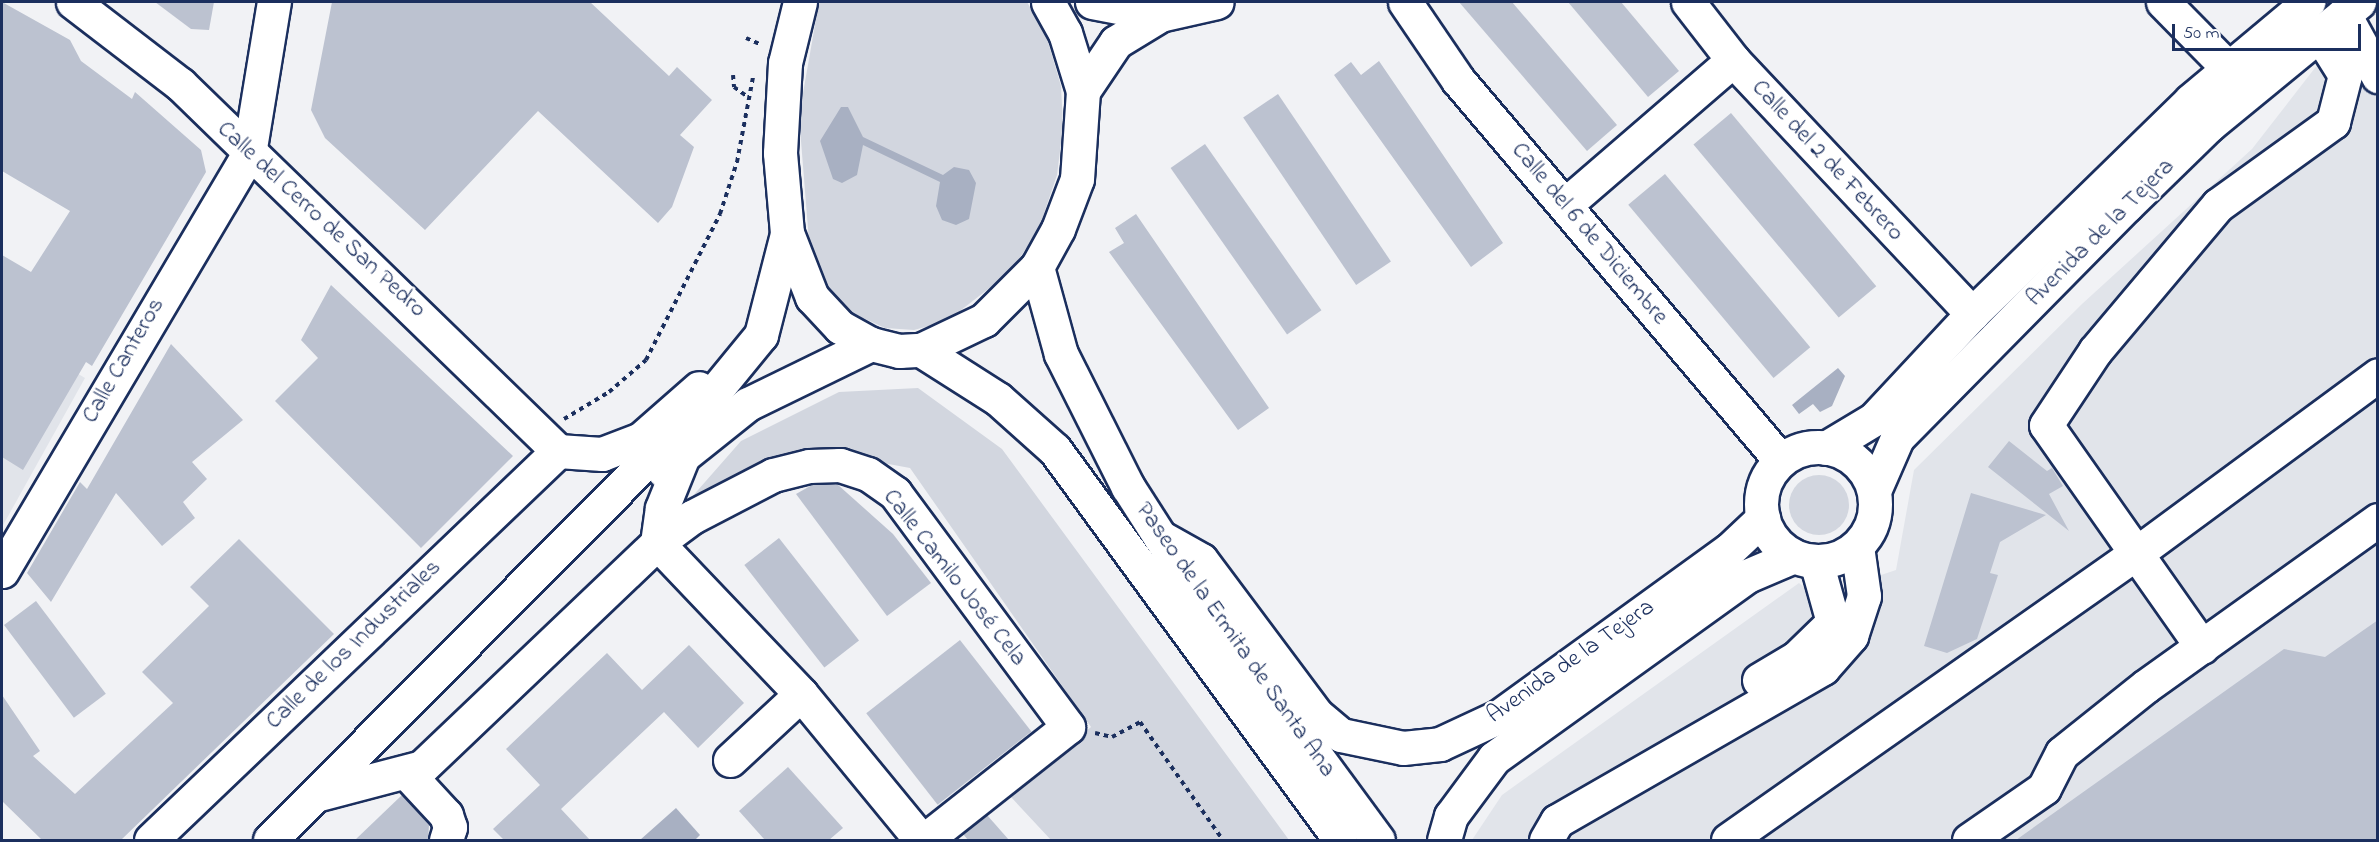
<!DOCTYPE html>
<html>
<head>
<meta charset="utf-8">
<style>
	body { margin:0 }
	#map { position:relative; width:2379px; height:842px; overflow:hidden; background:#f1f2f5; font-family:"Indie Flower",sans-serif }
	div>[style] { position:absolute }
	.built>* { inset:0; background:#e1e4ea }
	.green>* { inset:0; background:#d2d6df }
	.round { border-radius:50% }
	.water>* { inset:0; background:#a8b0c2 }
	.building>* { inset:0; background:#bcc2d0; transform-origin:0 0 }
	.path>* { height:4px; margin-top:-2px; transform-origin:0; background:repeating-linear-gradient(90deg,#1b2f5e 0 4.5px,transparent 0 9px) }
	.roads { filter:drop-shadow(2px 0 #1b2f5e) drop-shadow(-2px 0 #1b2f5e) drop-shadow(0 2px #1b2f5e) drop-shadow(0 -2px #1b2f5e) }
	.minor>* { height:33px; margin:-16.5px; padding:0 16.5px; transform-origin:16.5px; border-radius:16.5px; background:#fff }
	.minor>.ring { margin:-16.5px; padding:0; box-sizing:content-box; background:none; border:33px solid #fff; border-radius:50% }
	.major>* { height:33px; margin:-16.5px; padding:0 16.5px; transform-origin:16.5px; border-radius:16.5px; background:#fff }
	span { translate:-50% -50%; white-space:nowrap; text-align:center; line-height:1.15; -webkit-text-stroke:4.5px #fff; paint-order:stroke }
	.street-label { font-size:24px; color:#1b2f5e }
	.frame { position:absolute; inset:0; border:3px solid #1b2f5e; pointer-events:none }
	.scale { position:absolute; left:2172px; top:24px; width:189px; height:27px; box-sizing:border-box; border:3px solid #1b2f5e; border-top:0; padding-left:8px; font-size:18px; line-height:21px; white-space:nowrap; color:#1b2f5e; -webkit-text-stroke:4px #fff; paint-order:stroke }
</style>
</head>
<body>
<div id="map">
	<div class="built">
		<div style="clip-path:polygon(2360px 28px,2378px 47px,2377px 840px,1472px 840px,1502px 795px,1799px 583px,1815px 597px,1896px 570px,1914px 470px,2082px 304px,2252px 149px,2318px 64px)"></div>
		<div style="clip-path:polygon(2px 328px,85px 378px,2px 527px)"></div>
	</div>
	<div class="green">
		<div style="clip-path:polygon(819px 2px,1027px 2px,1046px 35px,1061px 86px,1063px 127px,1057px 175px,1038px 231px,1010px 272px,947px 321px,914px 330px,885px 328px,850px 312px,829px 289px,809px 241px,799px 116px)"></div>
		<div style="clip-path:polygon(918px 388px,1002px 449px,1289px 840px,1051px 840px,1010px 796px,1091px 727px,910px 468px,813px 450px,691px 498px,741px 441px,839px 392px)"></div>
		<div class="round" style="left:1789px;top:475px;width:60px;height:60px"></div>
	</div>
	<div class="water">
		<div style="clip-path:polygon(841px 107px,848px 107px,863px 137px,943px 175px,954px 167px,969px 170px,976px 183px,969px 219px,956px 225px,942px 220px,936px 206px,940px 182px,863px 145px,857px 175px,842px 183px,833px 179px,820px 141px)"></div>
		<div style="clip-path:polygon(1838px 368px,1845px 376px,1832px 406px,1820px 412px,1813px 404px,1799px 414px,1792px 405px)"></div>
		<div style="clip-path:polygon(676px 808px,700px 835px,695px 840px,640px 840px)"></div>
	</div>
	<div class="building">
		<div style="clip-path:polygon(2px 2px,70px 40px,81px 61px,132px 99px,135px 92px,201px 150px,206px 172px,92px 366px,86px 362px,23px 470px,2px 457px,2px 255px,31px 272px,70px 211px,2px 171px)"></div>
		<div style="clip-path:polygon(155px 2px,214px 2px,209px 30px,191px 29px)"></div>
		<div style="clip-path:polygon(332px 2px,590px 2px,669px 76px,677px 67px,712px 100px,680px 135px,694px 147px,672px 207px,658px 223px,538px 111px,425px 230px,325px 138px,311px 110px)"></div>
		<div style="clip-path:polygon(1459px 2px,1512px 2px,1617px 125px,1587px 151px)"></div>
		<div style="clip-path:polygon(1568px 2px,1621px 2px,1679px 71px,1648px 97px)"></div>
		<div style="clip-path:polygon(1379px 61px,1503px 243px,1471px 267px,1334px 75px,1351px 62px,1361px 75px)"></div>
		<div style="left:1278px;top:94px;width:202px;height:42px;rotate:56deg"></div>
		<div style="left:1731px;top:113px;width:226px;height:49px;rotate:50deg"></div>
		<div style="left:1205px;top:144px;width:203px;height:42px;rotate:55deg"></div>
		<div style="left:1665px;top:174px;width:226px;height:48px;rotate:50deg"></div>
		<div style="clip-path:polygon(1136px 214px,1269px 408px,1238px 430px,1109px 252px,1124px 243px,1115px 228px)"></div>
		<div style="clip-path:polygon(331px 285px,513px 456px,421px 548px,275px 401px,318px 358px,301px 340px)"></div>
		<div style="clip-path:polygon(171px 344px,243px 420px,192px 462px,207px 479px,183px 502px,195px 518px,162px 546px,116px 493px,51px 602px,27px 573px,80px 482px,87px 489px)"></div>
		<div style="clip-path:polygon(2009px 441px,2047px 471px,2052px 468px,2063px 486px,2049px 494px,2069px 531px,1988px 467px)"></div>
		<div style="clip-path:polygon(837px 484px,893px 534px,931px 583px,887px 616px,796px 494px,812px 485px)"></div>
		<div style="clip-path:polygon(1971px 493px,2046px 515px,2000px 542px,1990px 573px,1998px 575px,1977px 639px,1947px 653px,1924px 646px)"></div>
		<div style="left:779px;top:538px;width:130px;height:44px;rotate:52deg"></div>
		<div style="clip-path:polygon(239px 539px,334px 634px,121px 840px,42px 840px,2px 801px,2px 695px,40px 751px,33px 756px,75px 794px,173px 703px,142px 672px,209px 606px,190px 587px)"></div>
		<div style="left:36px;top:601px;width:116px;height:40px;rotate:53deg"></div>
		<div style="clip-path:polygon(2378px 620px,2378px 840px,2016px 840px,2284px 649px,2325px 657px)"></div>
		<div style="left:960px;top:640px;width:116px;height:119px;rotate:52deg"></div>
		<div style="clip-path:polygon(689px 645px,744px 703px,698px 748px,664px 712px,561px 809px,590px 840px,504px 840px,493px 829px,540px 785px,506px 749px,607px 653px,642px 690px)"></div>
		<div style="clip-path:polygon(788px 767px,843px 828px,829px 840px,765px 840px,739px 811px)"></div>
		<div style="clip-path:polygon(402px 795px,429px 825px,428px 840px,355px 840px)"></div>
		<div style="clip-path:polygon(987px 815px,1009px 840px,968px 840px,963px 834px)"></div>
	</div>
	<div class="path">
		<div style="left:746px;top:38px;width:17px;rotate:24deg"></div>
		<div style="left:733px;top:75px;width:12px;rotate:85deg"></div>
		<div style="left:734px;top:87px;width:17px;rotate:36deg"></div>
		<div style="left:564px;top:419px;width:52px;rotate:-31deg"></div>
		<div style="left:609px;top:392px;width:49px;rotate:-40.9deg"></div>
		<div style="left:646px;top:360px;width:164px;rotate:-63.1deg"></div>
		<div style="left:720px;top:214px;width:55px;rotate:-71.9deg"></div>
		<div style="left:737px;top:162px;width:86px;rotate:-79.3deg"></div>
		<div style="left:1095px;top:733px;width:17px;rotate:13deg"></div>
		<div style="left:1112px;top:737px;width:32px;rotate:-28deg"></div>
		<div style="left:1140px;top:722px;width:144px;rotate:54.9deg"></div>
	</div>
	<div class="roads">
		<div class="minor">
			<div style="left:73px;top:2px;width:135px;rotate:37.5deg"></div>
			<div style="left:180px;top:84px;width:527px;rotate:44.15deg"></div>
			<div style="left:1092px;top:2px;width:69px;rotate:10.8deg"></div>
			<div style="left:1405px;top:2px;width:94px;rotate:55.8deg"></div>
			<div style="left:1458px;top:80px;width:499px;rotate:49.7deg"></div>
			<div style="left:1688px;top:2px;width:73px;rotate:52.2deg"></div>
			<div style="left:1733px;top:60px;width:349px;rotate:46.7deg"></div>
			<div style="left:2163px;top:2px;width:91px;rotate:45.4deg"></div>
			<div style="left:2344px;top:14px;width:71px;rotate:61.3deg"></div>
			<div style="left:1083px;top:91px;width:59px;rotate:-56deg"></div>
			<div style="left:1116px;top:42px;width:52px;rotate:-31.5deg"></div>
			<div style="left:1160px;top:15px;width:58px;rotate:-12.8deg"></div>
			<div style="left:1565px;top:205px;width:222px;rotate:-40.8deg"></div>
			<div class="ring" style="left:1761px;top:447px;width:81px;height:81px"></div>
			<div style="left:1826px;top:448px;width:56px;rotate:-31.1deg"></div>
			<div style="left:1874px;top:419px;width:144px;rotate:-47deg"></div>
			<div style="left:1972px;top:314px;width:306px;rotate:-44.3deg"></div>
			<div style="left:2191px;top:100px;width:153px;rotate:-39.9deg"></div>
			<div style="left:558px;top:451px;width:44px;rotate:3.9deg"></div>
			<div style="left:602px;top:454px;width:42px;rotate:-21deg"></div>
			<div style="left:641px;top:439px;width:77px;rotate:-41.3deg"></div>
			<div style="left:1874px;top:491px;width:58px;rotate:-66.5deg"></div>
			<div style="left:1897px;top:438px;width:327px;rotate:-45.4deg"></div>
			<div style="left:2127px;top:205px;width:115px;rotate:-44.3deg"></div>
			<div style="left:2209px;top:125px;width:194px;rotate:-39.4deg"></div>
			<div style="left:1160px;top:537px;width:47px;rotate:29.3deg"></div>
			<div style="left:1201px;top:560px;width:194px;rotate:53.2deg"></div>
			<div style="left:1317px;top:715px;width:31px;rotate:40deg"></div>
			<div style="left:1341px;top:735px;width:63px;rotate:11.8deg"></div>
			<div style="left:1403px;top:748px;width:37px;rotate:-6deg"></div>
			<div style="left:1440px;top:744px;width:64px;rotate:-25deg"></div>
			<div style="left:1498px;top:717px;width:285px;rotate:-35.9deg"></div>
			<div style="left:1729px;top:550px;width:47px;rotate:-43.3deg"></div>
			<div style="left:2px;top:571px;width:485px;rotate:-59.4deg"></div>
			<div style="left:249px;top:154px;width:154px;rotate:-80.7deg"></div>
			<div style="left:2202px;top:647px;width:271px;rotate:-125.1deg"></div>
			<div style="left:2046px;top:425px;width:89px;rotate:-56.5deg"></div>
			<div style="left:2095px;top:351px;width:191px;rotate:-49.9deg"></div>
			<div style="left:2218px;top:205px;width:142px;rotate:-35.8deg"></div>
			<div style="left:2333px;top:122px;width:49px;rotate:-75.7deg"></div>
			<div style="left:2345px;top:75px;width:47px;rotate:-122deg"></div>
			<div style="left:1759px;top:680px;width:43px;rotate:-30.7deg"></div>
			<div style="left:1796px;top:658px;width:52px;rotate:-44.2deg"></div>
			<div style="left:1833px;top:622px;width:63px;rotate:-105.6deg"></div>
			<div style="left:730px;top:760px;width:97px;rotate:-42.9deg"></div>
			<div style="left:408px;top:774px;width:56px;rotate:47.2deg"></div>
			<div style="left:446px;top:815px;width:13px;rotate:72deg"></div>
			<div style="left:450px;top:827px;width:14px;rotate:107deg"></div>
			<div style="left:319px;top:794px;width:106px;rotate:-14.7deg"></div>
			<div style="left:422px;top:767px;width:325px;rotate:-43.6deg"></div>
			<div style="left:657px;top:543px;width:35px;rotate:-82deg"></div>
			<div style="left:662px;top:508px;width:61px;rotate:-68deg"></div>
			<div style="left:151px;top:840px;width:563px;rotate:-43.7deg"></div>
			<div style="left:921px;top:840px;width:189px;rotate:-129.4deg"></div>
			<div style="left:801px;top:694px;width:209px;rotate:-133.6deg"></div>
			<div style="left:657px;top:543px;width:44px;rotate:-36.6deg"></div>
			<div style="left:692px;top:517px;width:91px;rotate:-27.4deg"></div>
			<div style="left:773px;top:475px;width:37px;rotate:-14deg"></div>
			<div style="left:809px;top:466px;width:31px;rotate:-2deg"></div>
			<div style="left:840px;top:465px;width:29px;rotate:18deg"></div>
			<div style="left:868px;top:474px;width:33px;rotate:35deg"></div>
			<div style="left:895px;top:493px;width:291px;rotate:53.5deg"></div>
			<div style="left:1068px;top:727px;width:182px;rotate:141.7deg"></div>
			<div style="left:1444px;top:840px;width:25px;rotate:-74deg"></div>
			<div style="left:1451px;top:816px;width:72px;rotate:-53.4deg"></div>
			<div style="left:1494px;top:758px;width:312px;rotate:-35.7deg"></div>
			<div style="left:1747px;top:576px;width:51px;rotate:-23.1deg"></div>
			<div style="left:1546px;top:840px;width:22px;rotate:-60deg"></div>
			<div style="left:1557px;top:821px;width:307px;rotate:-29.9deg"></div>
			<div style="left:1823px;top:668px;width:43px;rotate:-48.8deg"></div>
			<div style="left:1851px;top:636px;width:42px;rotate:-72deg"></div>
			<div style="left:1864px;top:596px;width:50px;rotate:-98deg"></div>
			<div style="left:1728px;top:840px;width:496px;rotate:-35.1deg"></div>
			<div style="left:2134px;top:555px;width:303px;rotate:-36.4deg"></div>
			<div style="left:1969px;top:840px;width:91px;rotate:-34.7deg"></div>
			<div style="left:2044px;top:788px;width:39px;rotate:-63deg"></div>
			<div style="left:2062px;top:753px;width:107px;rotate:-38.6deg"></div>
			<div style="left:2146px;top:686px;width:285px;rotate:-35.6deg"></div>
		</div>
		<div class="major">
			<div style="left:800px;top:2px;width:63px;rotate:103.8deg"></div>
			<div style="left:785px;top:63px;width:90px;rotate:93.2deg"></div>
			<div style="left:780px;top:153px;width:80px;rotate:85deg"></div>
			<div style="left:787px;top:233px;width:69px;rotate:68.7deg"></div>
			<div style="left:812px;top:297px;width:41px;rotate:47deg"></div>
			<div style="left:840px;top:327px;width:35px;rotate:29deg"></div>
			<div style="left:871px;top:344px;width:29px;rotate:14deg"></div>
			<div style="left:899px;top:351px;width:22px;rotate:-3deg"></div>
			<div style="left:921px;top:350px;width:70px;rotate:-25.5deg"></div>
			<div style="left:984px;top:320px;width:75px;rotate:-45deg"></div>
			<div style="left:1037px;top:267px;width:43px;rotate:-61.1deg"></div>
			<div style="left:1058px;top:229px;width:53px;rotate:-69.2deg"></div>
			<div style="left:1077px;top:179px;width:88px;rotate:-86.1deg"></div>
			<div style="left:1083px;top:91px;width:61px;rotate:-107.2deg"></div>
			<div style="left:1065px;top:33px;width:35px;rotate:-119deg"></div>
			<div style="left:1037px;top:267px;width:90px;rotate:74.6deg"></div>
			<div style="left:1061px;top:354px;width:149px;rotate:63.3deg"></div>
			<div style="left:1128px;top:487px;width:119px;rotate:57.4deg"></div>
			<div style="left:1192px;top:587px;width:314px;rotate:53.7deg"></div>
			<div style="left:921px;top:350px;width:91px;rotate:32.5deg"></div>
			<div style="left:998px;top:399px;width:76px;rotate:41.8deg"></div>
			<div style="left:1055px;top:450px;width:483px;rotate:53.8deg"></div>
			<div style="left:664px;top:471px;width:107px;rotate:-38.6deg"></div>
			<div style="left:748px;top:404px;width:137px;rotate:-26deg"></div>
			<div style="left:270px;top:840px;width:626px;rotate:-45.19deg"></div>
			<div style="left:711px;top:396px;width:79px;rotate:-50.7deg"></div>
			<div style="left:761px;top:335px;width:104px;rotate:-75.6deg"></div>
		</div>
	</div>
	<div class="street-label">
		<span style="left:1827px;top:161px;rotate:47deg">Calle del 2 de Febrero</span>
		<span style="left:321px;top:220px;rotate:43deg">Calle del Cerro de San Pedro</span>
		<span style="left:2101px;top:233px;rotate:-45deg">Avenida de la Tejera</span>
		<span style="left:1589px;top:234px;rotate:50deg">Calle del 6 de Diciembre</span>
		<span style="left:124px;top:361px;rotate:-60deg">Calle Canteros</span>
		<span style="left:954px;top:578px;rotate:52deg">Calle Camilo José Cela</span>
		<span style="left:1235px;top:640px;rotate:55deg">Paseo de la Ermita de Santa Ana</span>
		<span style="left:354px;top:645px;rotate:-44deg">Calle de los Industriales</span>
		<span style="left:1571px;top:662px;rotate:-35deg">Avenida de la Tejera</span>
	</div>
	<div class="frame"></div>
	<div class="scale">50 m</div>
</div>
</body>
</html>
